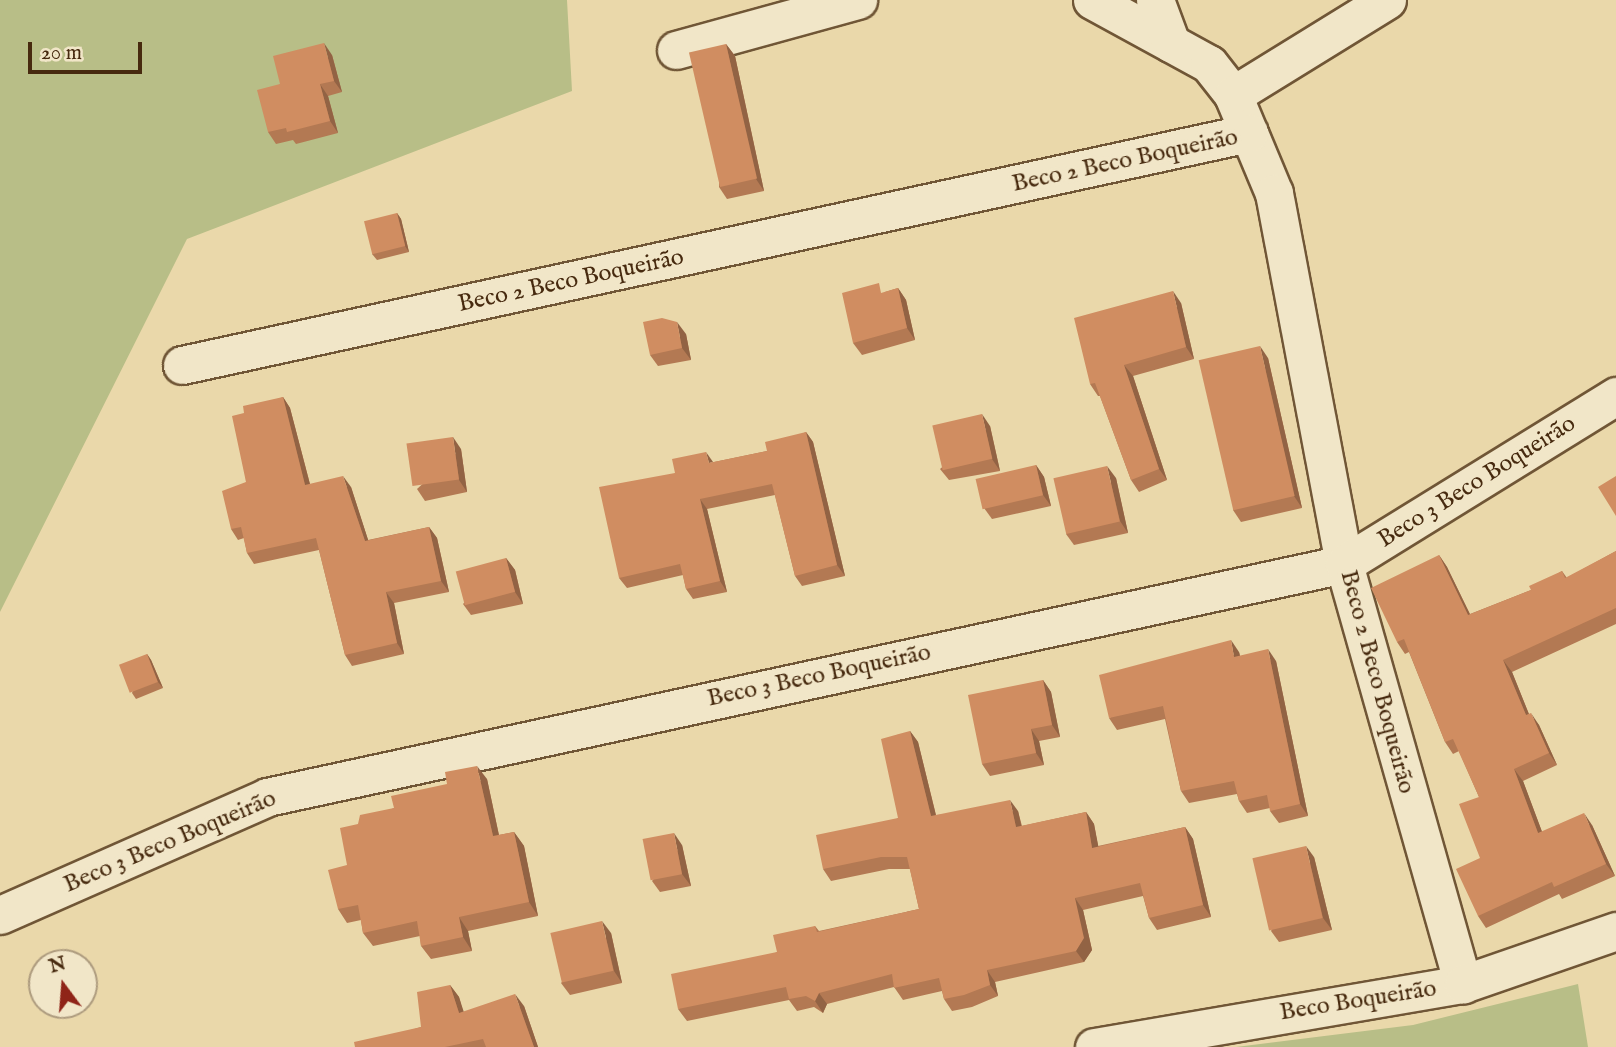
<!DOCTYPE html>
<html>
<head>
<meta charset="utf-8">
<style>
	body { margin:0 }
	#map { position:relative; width:1616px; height:1047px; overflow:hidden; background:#ead8aa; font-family:"IM FELL English",serif }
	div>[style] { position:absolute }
	.green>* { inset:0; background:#b8be87 }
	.roads { filter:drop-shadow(2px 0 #705636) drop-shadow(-2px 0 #705636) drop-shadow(0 2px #705636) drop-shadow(0 -2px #705636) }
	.minor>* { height:37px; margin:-18.5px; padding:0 18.5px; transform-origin:18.5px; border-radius:18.5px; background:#f1e6c8 }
	.wall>* { inset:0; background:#b37953 }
	.shaded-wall>* { inset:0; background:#926344 }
	.building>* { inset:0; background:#d08d61; transform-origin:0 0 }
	span { translate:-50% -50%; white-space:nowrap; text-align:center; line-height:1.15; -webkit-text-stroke:7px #f1e6c8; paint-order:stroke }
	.street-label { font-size:24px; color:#472a0f }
	.north { position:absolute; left:28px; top:949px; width:70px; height:70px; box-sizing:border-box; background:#f1e6c8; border:2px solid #ad9b7e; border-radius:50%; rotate:344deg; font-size:19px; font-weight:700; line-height:28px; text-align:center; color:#472a0f }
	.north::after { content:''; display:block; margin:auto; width:24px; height:32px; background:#8f2418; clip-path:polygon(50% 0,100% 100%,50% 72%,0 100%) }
	.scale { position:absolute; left:28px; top:42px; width:114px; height:32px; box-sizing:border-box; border:4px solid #472a0f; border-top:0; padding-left:9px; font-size:21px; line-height:24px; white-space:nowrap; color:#472a0f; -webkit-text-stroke:5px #f1e6c8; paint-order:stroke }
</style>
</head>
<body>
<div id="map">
	<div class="green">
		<div style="clip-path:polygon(0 0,567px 0,572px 91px,187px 239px,0 612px)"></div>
		<div style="clip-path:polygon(1578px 984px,1588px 1047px,1236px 1047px,1413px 1025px)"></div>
	</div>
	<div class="roads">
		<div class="minor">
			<div style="left:1092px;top:0;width:133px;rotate:28.7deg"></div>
			<div style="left:1209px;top:64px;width:39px;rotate:52deg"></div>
			<div style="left:1233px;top:95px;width:106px;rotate:67.3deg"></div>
			<div style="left:1274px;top:193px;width:378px;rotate:79.3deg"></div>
			<div style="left:1344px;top:564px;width:437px;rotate:74.2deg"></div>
			<div style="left:1155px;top:0;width:46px;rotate:69.6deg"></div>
			<div style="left:676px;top:50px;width:189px;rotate:-15.4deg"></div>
			<div style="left:1233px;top:95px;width:181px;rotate:-31.7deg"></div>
			<div style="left:182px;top:365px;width:1092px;rotate:-12.27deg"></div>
			<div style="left:0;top:915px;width:292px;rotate:-23.8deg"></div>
			<div style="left:267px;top:797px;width:1102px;rotate:-12.21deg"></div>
			<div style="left:1344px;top:564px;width:320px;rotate:-31.7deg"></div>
			<div style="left:1094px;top:1047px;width:374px;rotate:-9.7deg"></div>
			<div style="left:1463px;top:984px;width:162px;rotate:-19.1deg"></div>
		</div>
	</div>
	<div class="wall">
		<div style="clip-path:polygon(726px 44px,735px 56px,764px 191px,727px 199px,719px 187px)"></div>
		<div style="clip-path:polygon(332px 55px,342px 92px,328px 96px,338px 133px,296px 144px,293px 140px,276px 144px,268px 132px,280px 84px)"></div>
		<div style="clip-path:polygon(397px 213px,401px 219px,409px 252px,377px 260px,372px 254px)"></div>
		<div style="clip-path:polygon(898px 288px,906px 300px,915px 340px,862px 355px,853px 343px,885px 292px)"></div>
		<div style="clip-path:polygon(1181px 303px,1194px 359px,1133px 376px,1167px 480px,1139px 492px,1131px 480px,1100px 396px,1098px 396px,1090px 384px)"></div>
		<div style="clip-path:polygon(686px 334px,691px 360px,658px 366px,650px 355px)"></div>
		<div style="clip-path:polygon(1268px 358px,1302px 508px,1241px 522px,1233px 510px)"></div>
		<div style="clip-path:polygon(283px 397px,290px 408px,310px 484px,351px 487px,368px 540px,429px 527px,437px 538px,449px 592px,394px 603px,404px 654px,352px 666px,345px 655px,319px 550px,254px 564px,247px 553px,244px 538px,238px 540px,231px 529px,246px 482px,244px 413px)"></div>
		<div style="clip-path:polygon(990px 426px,1000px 471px,949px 480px,940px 469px)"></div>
		<div style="clip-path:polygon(806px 432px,813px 442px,845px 576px,802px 586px,795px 576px,775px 495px,707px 509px,727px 592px,693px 599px,686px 589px,683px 575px,627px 588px,619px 578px,675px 473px,714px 462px,767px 451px)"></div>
		<div style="clip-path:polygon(461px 449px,467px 492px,425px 501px,417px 489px)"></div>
		<div style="clip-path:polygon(1036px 465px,1044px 477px,1051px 506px,992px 519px,984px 508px)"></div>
		<div style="clip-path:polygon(1116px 478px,1128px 533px,1074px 545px,1066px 534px)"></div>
		<div style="clip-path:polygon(1616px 551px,1616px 624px,1512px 672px,1529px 714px,1539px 725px,1557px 765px,1523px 781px,1542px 832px,1592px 825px,1615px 876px,1562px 899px,1559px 894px,1486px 928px,1478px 916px,1480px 858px,1479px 797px,1459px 751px,1453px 754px,1445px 742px,1409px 652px,1405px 654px,1397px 642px,1439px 555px,1447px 567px,1470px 614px,1531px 590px,1562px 571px,1567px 578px)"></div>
		<div style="clip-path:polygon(506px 558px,515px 570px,523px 604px,471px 615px,463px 604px)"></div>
		<div style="clip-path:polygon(1239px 652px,1240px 656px,1276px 661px,1308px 816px,1279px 823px,1270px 811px,1270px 808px,1247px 813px,1239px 801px,1237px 794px,1189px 803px,1181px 791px,1165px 719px,1117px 730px,1109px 718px)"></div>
		<div style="clip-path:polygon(147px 654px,151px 660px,163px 688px,136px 699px,132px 693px)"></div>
		<div style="clip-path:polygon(1043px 680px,1051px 692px,1060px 737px,1039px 741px,1044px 765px,990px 776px,982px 764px)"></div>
		<div style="clip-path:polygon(910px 731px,918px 742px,936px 815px,1018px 811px,1022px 826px,1086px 812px,1094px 824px,1098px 846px,1185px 827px,1193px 839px,1211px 917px,1157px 930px,1149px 918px,1143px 896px,1083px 910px,1092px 950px,1084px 962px,995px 982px,998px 996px,972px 1007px,952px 1011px,944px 999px,942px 991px,903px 1000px,894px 987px,827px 1004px,823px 1013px,814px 1007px,797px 1011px,789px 1000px,687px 1021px,678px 1009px,777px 952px,815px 926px,819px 931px,919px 909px,910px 869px,889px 869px,831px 881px,823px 869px,898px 818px)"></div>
		<div style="clip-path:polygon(487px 779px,499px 835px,514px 832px,524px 846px,538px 916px,468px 931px,472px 951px,431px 959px,421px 946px,420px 936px,373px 946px,363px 933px,361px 920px,347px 923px,338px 909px,358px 824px,394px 808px)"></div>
		<div style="clip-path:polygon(682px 845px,691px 886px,660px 892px,652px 881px)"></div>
		<div style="clip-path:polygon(1314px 857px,1332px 930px,1279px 942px,1271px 931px)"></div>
		<div style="clip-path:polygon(611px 933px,622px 983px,570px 995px,561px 983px)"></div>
		<div style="clip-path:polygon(450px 985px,459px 997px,463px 1012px,524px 1006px,538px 1047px,355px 1047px,421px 1027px)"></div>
	</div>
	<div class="shaded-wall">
		<div style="clip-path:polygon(324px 43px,332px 55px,342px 92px,334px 81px)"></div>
		<div style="clip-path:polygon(726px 44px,735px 56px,764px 191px,756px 179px)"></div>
		<div style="clip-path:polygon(320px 84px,328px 96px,338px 133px,330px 121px)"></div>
		<div style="clip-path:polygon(397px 213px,401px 219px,409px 252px,405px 246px)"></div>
		<div style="clip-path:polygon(898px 288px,906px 300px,915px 340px,907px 328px)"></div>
		<div style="clip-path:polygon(1173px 291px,1181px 303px,1194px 359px,1186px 347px)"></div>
		<div style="clip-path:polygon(677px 322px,686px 334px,691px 360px,682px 348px)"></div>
		<div style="clip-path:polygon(1260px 346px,1268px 358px,1302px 508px,1294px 496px)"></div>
		<div style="clip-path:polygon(1124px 365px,1133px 376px,1167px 480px,1159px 469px)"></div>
		<div style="clip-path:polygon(283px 397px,290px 408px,313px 496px,305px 485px)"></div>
		<div style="clip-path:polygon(982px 414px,990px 426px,1000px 471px,992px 459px)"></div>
		<div style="clip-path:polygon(806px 432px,813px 442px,845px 576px,837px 565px)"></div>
		<div style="clip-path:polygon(453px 437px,461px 449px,467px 492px,459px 480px)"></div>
		<div style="clip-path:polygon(706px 452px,713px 462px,709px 463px)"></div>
		<div style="clip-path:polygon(1036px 465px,1044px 477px,1051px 506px,1043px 495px)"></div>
		<div style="clip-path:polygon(1107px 466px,1116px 478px,1128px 533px,1120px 521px)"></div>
		<div style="clip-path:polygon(343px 476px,351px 487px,372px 552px,365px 541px)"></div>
		<div style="clip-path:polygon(700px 499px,707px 509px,727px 592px,720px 581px)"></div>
		<div style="clip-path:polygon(429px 527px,437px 538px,449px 592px,441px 581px)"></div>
		<div style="clip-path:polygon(1439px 555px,1447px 567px,1476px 627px,1468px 615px)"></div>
		<div style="clip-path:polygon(506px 558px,515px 570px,523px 604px,515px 592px)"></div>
		<div style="clip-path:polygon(386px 592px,394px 603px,404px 654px,397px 643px)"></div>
		<div style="clip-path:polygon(1231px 640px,1239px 652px,1243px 669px,1234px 657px)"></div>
		<div style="clip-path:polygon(1268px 649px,1276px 661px,1308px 816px,1300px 804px)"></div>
		<div style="clip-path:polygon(147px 654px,151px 660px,163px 688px,158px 682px)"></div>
		<div style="clip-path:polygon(1503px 660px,1512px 672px,1534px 727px,1526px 715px)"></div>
		<div style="clip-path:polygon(1043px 680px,1051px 692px,1060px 737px,1052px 725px)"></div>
		<div style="clip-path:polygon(1531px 713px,1539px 725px,1557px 765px,1549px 753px)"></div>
		<div style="clip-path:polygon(1031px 729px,1039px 741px,1044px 765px,1036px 753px)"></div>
		<div style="clip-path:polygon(910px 731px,918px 742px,939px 828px,931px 816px)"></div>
		<div style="clip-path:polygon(477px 766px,487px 779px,502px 850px,493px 836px)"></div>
		<div style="clip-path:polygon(1514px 769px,1523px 781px,1547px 845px,1538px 833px)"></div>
		<div style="clip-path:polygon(1010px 800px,1018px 811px,1024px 838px,1016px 827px)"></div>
		<div style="clip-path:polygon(1086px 812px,1094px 824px,1101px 860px,1092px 848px)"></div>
		<div style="clip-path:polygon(1584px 813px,1592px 825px,1615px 876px,1606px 864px)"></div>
		<div style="clip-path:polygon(1185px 827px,1193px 839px,1211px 917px,1203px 905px)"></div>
		<div style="clip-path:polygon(514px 832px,524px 846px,538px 916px,529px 902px)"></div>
		<div style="clip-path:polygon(674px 833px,682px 845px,691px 886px,682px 874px)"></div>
		<div style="clip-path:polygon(1306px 846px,1314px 857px,1332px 930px,1323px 918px)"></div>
		<div style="clip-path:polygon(1075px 898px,1083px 910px,1092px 950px,1084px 962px,1076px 951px)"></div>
		<div style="clip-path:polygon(459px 917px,468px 931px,472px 951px,463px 937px)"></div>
		<div style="clip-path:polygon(602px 921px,611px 933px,622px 983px,614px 971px)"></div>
		<div style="clip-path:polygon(987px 970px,995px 982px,998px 996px,990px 985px)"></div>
		<div style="clip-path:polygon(450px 985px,459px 997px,468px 1025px,459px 1013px)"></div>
		<div style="clip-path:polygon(819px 993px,827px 1004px,823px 1013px,815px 1001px)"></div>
		<div style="clip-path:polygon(515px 994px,524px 1006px,538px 1047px,534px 1047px)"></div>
	</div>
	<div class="building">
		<div style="clip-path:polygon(324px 43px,334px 81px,320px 84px,330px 121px,287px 132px,286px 128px,268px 132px,257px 90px,280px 84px,273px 56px)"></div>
		<div style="left:726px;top:44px;width:138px;height:38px;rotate:77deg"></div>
		<div style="left:397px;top:213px;width:34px;height:34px;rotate:76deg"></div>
		<div style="clip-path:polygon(879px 283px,881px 293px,898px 288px,907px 328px,853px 343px,842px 293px)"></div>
		<div style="clip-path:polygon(1173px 291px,1186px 347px,1124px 365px,1159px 469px,1131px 480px,1095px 383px,1090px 384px,1074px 318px)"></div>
		<div style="clip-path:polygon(662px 318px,677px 322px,682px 348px,650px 355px,643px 322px)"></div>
		<div style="left:1260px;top:346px;width:154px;height:63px;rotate:77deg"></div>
		<div style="clip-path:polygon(283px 397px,305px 485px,343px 476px,365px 541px,429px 527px,441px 581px,386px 592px,397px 643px,345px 655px,316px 538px,247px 553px,241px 527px,231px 529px,222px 491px,246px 482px,232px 416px,244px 413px,243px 406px)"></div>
		<div style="left:982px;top:414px;width:46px;height:51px;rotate:77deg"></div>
		<div style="clip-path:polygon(806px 432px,837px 565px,795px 576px,772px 484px,700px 499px,720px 581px,686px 589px,680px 564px,619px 578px,599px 487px,675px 473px,672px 459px,706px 452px,709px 463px,767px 451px,765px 442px)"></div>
		<div style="left:453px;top:437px;width:43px;height:47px;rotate:82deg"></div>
		<div style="left:1036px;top:465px;width:31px;height:62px;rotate:77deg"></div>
		<div style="left:1107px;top:466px;width:57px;height:55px;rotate:77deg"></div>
		<div style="clip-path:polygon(1616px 476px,1616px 516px,1598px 487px)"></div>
		<div style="clip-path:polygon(1616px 551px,1616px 608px,1503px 660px,1526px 715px,1531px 713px,1549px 753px,1514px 769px,1538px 833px,1584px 813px,1606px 864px,1554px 887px,1552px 882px,1478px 916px,1456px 869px,1480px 858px,1459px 804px,1479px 797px,1453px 739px,1445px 742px,1404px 639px,1397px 642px,1371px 588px,1439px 555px,1468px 615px,1531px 590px,1529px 586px,1562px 571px,1565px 578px)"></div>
		<div style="left:506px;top:558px;width:35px;height:52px;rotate:75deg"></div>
		<div style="clip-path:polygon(1231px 640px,1234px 657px,1268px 649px,1300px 804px,1270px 811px,1267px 795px,1239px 801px,1234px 781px,1181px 791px,1163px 706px,1109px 718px,1099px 675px)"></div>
		<div style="left:147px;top:654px;width:30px;height:30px;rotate:69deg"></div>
		<div style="clip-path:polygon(1043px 680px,1052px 725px,1031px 729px,1036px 753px,982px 764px,968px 695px)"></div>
		<div style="clip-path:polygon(910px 731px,931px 816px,1010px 800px,1016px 827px,1086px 812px,1092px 848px,1185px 827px,1203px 905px,1149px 918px,1140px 883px,1075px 898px,1084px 938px,1076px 951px,987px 970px,990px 985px,964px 995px,944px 999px,939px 978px,894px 988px,892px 974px,819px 993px,815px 1001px,806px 996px,789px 999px,786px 987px,678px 1009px,671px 974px,777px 952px,773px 935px,815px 926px,817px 932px,919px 909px,907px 857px,881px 857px,823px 869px,816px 835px,898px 818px,881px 739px)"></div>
		<div style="clip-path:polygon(477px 766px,493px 836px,514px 832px,529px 902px,459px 917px,463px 937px,421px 946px,417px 921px,363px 933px,358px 905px,338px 909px,328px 870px,347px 865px,340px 828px,358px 824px,360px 815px,394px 808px,391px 796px,447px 784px,445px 772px)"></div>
		<div style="left:674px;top:833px;width:42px;height:32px;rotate:79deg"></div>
		<div style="left:1306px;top:846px;width:74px;height:55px;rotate:77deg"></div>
		<div style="left:602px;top:921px;width:51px;height:53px;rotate:77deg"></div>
		<div style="clip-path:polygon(450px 985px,459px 1013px,515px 994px,534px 1047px,486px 1047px,483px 1039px,445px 1047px,355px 1047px,354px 1042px,421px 1027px,417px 992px)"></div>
	</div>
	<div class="street-label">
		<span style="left:1125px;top:161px;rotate:-12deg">Beco 2 Beco Boqueirão</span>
		<span style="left:571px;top:281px;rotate:-12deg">Beco 2 Beco Boqueirão</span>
		<span style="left:1477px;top:482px;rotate:-32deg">Beco 3 Beco Boqueirão</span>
		<span style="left:819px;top:676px;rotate:-12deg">Beco 3 Beco Boqueirão</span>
		<span style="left:1377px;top:682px;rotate:75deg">Beco 2 Beco Boqueirão</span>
		<span style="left:170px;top:842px;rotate:-23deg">Beco 3 Beco Boqueirão</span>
		<span style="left:1358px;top:1001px;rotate:-9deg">Beco Boqueirão</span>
	</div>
	<div class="north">N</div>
	<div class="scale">20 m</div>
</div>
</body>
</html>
